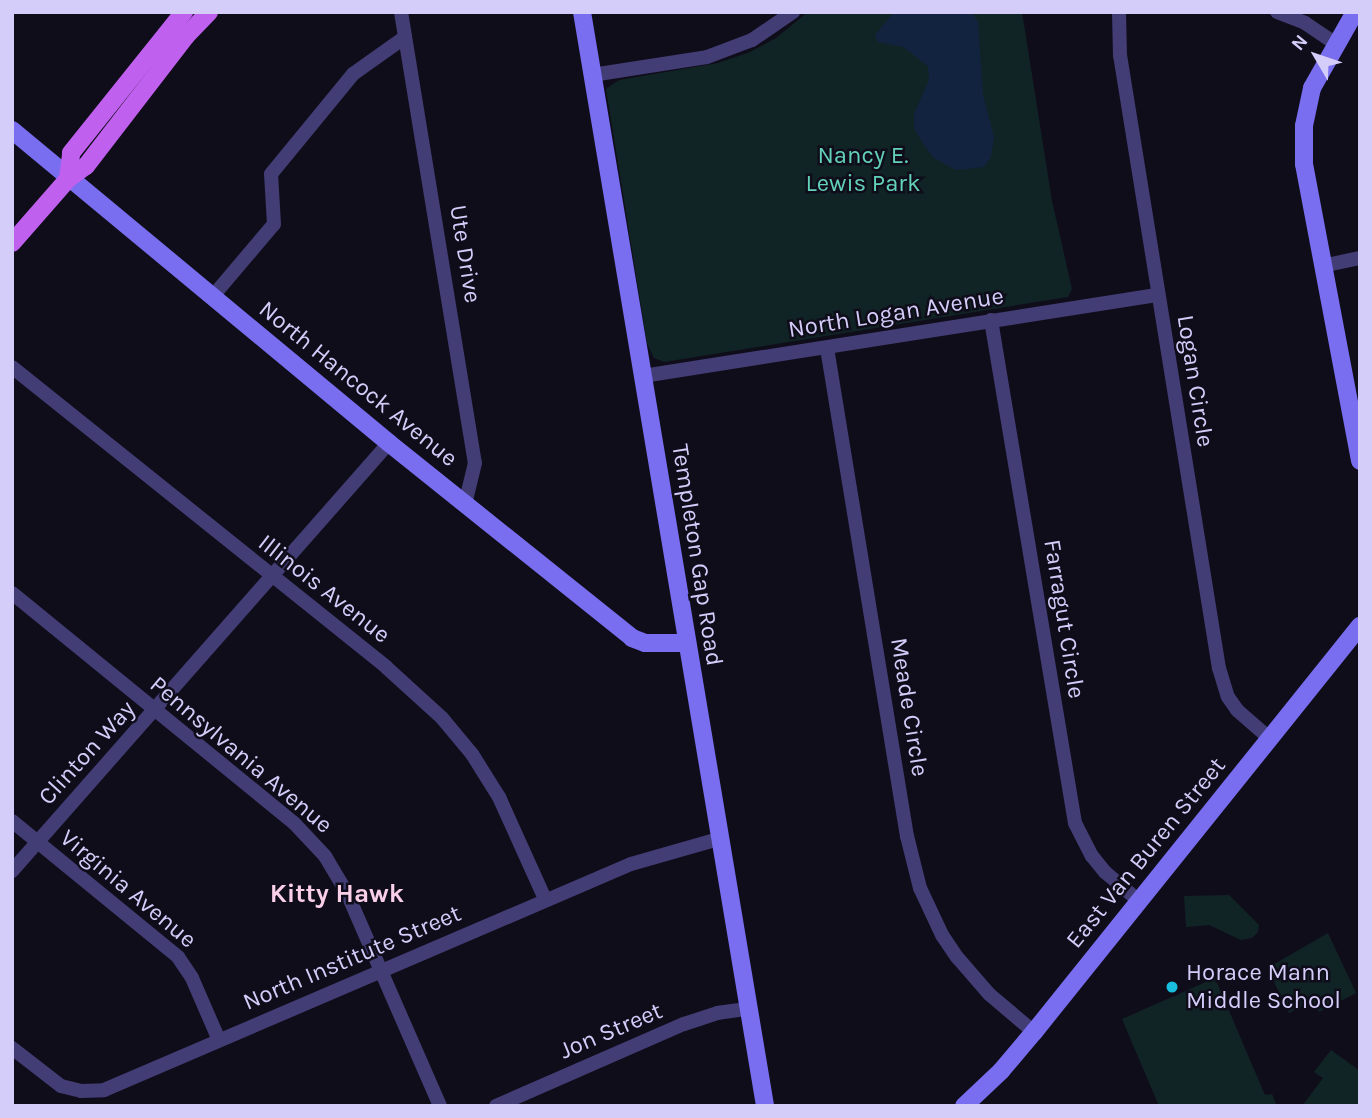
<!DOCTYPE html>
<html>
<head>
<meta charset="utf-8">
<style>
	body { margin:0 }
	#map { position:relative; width:1372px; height:1118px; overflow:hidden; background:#100d1b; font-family:Karla,sans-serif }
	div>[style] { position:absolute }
	.green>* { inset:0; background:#112425 }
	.water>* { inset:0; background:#12233f }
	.street>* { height:14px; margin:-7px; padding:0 7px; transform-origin:7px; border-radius:7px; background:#423d75 }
	.secondary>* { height:18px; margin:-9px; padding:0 9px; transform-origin:9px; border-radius:9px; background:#786eef }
	.primary>* { height:18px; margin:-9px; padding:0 9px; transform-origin:9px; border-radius:9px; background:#c060ee }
	.dots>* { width:19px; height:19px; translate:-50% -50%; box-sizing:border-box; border:4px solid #100d1b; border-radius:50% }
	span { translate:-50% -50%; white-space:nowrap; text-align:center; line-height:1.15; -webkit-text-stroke:5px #100d1b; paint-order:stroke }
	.park-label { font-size:24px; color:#62d1ba }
	.street-label { font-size:24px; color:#d4cdfa }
	.poi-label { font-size:24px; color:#d4cdfa }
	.left { translate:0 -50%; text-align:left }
	.neighbourhood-label { font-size:26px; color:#facfe8; font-weight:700 }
	.frame { position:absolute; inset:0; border:14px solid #d4cdfa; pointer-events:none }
	.north { position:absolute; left:1281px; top:21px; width:70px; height:70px; -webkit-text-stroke:5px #100d1b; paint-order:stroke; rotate:309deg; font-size:19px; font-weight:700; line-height:28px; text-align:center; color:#d4cdfa }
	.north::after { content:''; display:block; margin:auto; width:24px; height:32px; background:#d4cdfa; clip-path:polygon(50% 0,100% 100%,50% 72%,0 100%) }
</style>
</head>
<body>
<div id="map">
	<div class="green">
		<div style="clip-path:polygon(808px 12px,1022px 12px,1052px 201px,1072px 289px,1068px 297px,664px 362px,654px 358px,647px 343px,606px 89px,619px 80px,718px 63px,750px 52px,776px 38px)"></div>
		<div style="clip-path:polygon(1229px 895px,1259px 925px,1258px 932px,1252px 938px,1241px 940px,1209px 925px,1186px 927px,1184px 896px)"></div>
		<div style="clip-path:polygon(1328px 933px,1356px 993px,1319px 1012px,1313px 1001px,1289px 1013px,1269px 972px,1271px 966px)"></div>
		<div style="clip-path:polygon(1215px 978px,1265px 1095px,1272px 1094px,1277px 1106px,1159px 1106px,1122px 1019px)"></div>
		<div style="clip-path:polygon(1331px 1050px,1360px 1071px,1360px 1106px,1302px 1106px,1323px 1078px,1314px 1072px)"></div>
	</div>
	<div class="water">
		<div style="clip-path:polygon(894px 12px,972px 12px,978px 22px,983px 94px,994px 137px,991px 157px,984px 167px,956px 170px,934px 158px,924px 145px,914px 128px,914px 114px,929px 80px,928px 66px,903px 47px,878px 42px,875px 35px)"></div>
	</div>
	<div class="street">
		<div style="left:401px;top:12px;width:457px;rotate:80.7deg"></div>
		<div style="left:475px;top:463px;width:42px;rotate:103.7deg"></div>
		<div style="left:1119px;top:12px;width:43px;rotate:88.7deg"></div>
		<div style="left:1120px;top:55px;width:621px;rotate:80.83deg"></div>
		<div style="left:1219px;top:668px;width:30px;rotate:73deg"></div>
		<div style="left:1228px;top:697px;width:16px;rotate:55deg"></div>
		<div style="left:1237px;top:710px;width:43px;rotate:41.2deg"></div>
		<div style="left:1277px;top:12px;width:30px;rotate:21deg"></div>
		<div style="left:1305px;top:23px;width:36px;rotate:34deg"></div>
		<div style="left:592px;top:75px;width:116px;rotate:-8.9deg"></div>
		<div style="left:707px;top:57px;width:48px;rotate:-20.7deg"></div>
		<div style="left:752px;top:40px;width:50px;rotate:-34.3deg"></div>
		<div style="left:1322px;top:266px;width:39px;rotate:-12deg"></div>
		<div style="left:213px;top:296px;width:94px;rotate:-49.7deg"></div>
		<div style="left:274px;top:224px;width:50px;rotate:-93.4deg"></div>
		<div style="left:271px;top:174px;width:129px;rotate:-50.6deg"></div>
		<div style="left:353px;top:74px;width:64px;rotate:-35.4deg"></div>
		<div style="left:991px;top:320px;width:510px;rotate:80.52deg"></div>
		<div style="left:1075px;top:823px;width:37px;rotate:63deg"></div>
		<div style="left:1092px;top:856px;width:21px;rotate:51deg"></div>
		<div style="left:1105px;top:872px;width:45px;rotate:40.5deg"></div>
		<div style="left:827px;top:348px;width:495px;rotate:80.7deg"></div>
		<div style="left:907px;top:836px;width:54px;rotate:76deg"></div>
		<div style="left:920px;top:888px;width:52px;rotate:64.9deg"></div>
		<div style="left:942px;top:935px;width:27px;rotate:56deg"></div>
		<div style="left:957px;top:957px;width:49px;rotate:49.1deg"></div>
		<div style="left:989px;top:994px;width:59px;rotate:40.2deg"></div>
		<div style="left:12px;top:367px;width:479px;rotate:38.7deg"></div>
		<div style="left:386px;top:667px;width:76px;rotate:42.3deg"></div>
		<div style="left:442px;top:718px;width:47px;rotate:50.2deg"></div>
		<div style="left:472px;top:754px;width:51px;rotate:57.9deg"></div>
		<div style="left:499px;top:797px;width:112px;rotate:65.7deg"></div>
		<div style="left:643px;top:376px;width:520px;rotate:-8.96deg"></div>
		<div style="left:12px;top:593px;width:364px;rotate:39.2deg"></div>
		<div style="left:294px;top:823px;width:45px;rotate:46.8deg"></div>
		<div style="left:325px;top:856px;width:43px;rotate:59.3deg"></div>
		<div style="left:347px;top:893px;width:232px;rotate:66.4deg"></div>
		<div style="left:12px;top:821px;width:215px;rotate:39.3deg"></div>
		<div style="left:178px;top:957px;width:25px;rotate:56deg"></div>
		<div style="left:192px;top:978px;width:68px;rotate:66.5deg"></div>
		<div style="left:12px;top:871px;width:570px;rotate:-48.63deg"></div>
		<div style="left:12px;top:1048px;width:62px;rotate:37.8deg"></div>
		<div style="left:61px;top:1086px;width:21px;rotate:14deg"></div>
		<div style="left:81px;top:1091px;width:23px;rotate:-2deg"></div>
		<div style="left:104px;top:1090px;width:573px;rotate:-23.21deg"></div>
		<div style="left:631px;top:864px;width:91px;rotate:-15.9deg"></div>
		<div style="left:496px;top:1106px;width:205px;rotate:-23.6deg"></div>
		<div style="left:684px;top:1024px;width:35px;rotate:-18deg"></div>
		<div style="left:717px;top:1013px;width:30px;rotate:-8deg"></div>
	</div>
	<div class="secondary">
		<div style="left:582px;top:12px;width:1109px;rotate:80.5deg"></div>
		<div style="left:1355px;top:12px;width:87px;rotate:119.5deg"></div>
		<div style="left:1312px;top:88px;width:39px;rotate:102deg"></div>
		<div style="left:1304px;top:126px;width:38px;rotate:90deg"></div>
		<div style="left:1304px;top:164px;width:302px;rotate:79.3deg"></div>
		<div style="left:12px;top:130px;width:490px;rotate:39.7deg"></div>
		<div style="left:389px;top:443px;width:312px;rotate:38.7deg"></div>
		<div style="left:632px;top:638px;width:14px;rotate:21deg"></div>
		<div style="left:645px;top:643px;width:41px"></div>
		<div style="left:964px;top:1106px;width:51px;rotate:-43.4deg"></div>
		<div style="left:1001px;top:1071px;width:51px;rotate:-49.8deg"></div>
		<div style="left:1034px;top:1032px;width:521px;rotate:-51.24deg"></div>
	</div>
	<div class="primary">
		<div style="left:68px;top:179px;width:26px;rotate:-83deg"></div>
		<div style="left:71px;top:153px;width:181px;rotate:-51.3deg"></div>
		<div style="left:12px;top:243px;width:85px;rotate:-48.8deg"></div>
		<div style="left:68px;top:179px;width:22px;rotate:-36deg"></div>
		<div style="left:86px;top:166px;width:164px;rotate:-52.4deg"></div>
		<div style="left:186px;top:36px;width:33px;rotate:-46deg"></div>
	</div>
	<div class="dots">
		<div style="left:1172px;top:987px;background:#18bedb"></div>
	</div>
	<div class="park-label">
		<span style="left:863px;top:170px">Nancy E.<br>Lewis Park</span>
	</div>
	<div class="street-label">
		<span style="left:465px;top:254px;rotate:81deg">Ute Drive</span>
		<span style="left:896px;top:313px;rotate:-9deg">North Logan Avenue</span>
		<span style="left:1195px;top:381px;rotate:81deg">Logan Circle</span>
		<span style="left:358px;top:384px;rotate:39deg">North Hancock Avenue</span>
		<span style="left:697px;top:555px;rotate:81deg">Templeton Gap Road</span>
		<span style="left:324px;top:589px;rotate:38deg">Illinois Avenue</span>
		<span style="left:1064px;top:619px;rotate:81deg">Farragut Circle</span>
		<span style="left:909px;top:707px;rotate:81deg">Meade Circle</span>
		<span style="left:87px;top:753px;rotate:-48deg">Clinton Way</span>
		<span style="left:241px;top:755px;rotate:40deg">Pennsylvania Avenue</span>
		<span style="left:1146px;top:853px;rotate:-51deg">East Van Buren Street</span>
		<span style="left:128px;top:889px;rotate:40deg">Virginia Avenue</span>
		<span style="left:352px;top:958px;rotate:-23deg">North Institute Street</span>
		<span style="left:611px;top:1031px;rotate:-23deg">Jon Street</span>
	</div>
	<div class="poi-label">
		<span class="left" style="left:1186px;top:987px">Horace Mann<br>Middle School</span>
	</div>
	<div class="neighbourhood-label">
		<span style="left:337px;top:894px">Kitty Hawk</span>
	</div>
	<div class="frame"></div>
	<div class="north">N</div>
</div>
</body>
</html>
